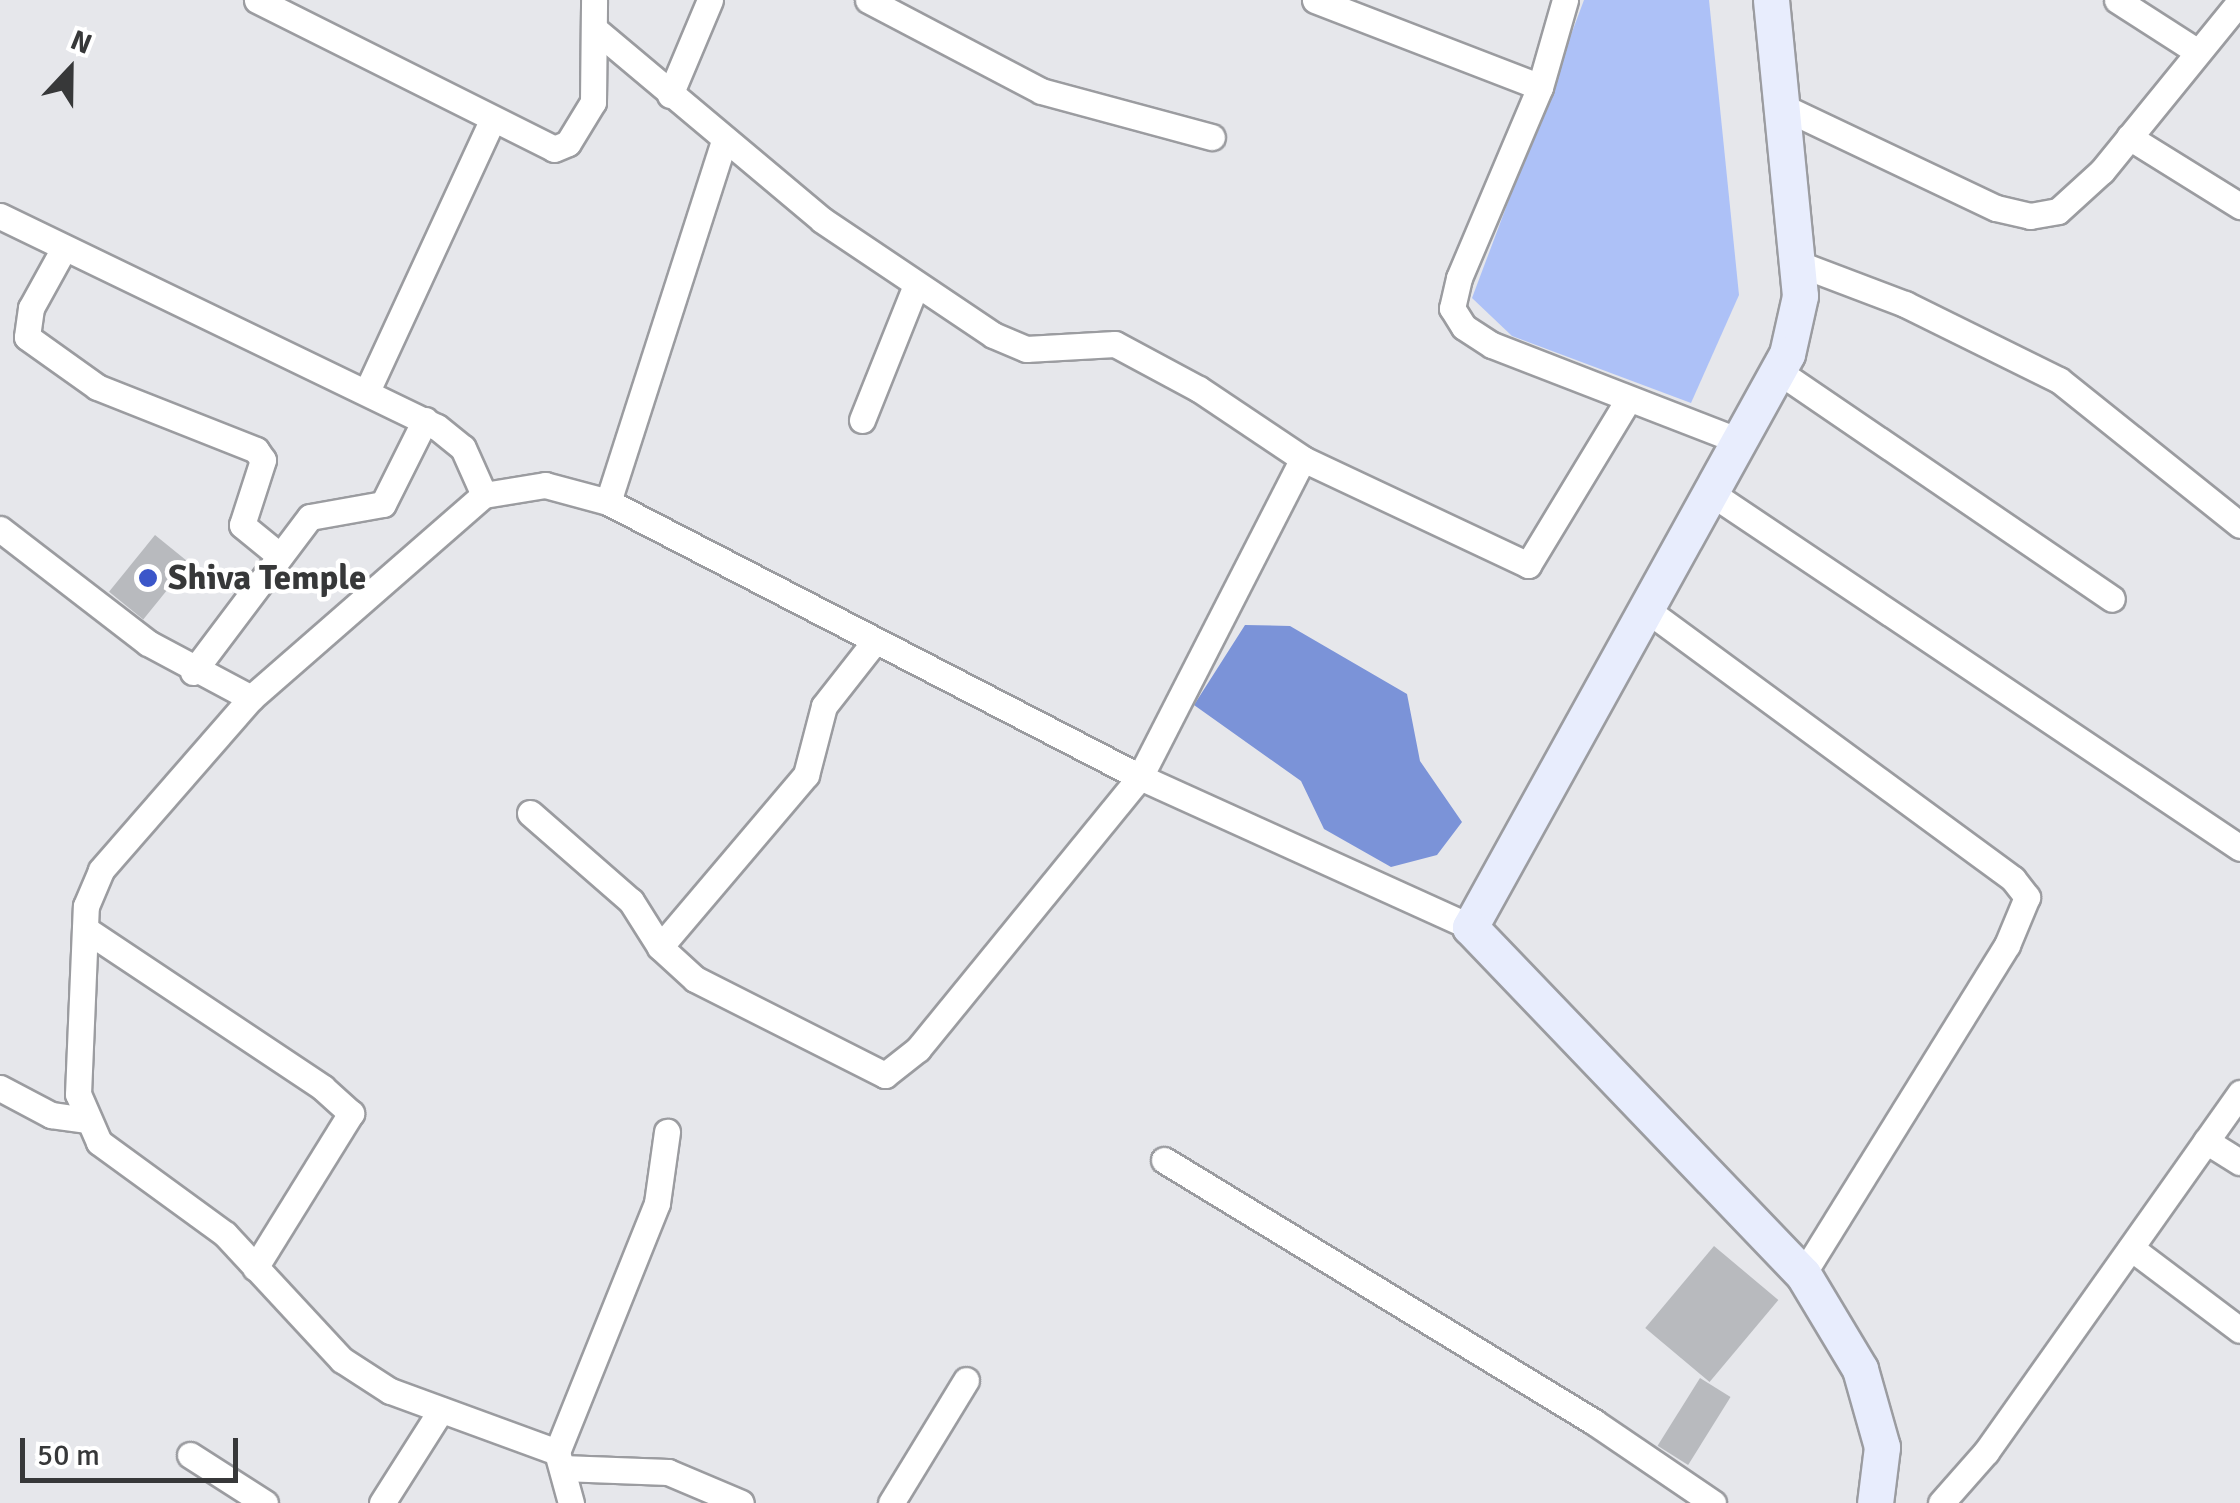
<!DOCTYPE html>
<html>
<head>
<meta charset="utf-8">
<style>
	body { margin:0 }
	#map { position:relative; width:2240px; height:1503px; overflow:hidden; background:#e6e7eb; font-family:Signika,sans-serif }
	div>[style] { position:absolute }
	.green>* { inset:0; background:#adc1f7 }
	.water>* { inset:0; background:#7b93d8 }
	.building>* { inset:0; background:#b8babe; transform-origin:0 0 }
	.roads { filter:drop-shadow(2px 0 #9b9ca0) drop-shadow(-2px 0 #9b9ca0) drop-shadow(0 2px #9b9ca0) drop-shadow(0 -2px #9b9ca0) }
	.minor>* { height:25px; margin:-12.5px; padding:0 12.5px; transform-origin:12.5px; border-radius:12.5px; background:#fff }
	.secondary>* { height:35px; margin:-17.5px; padding:0 17.5px; transform-origin:17.5px; border-radius:17.5px; background:#e8edfd }
	.dots>* { width:28px; height:28px; translate:-50% -50%; box-sizing:border-box; border:5px solid #fff; border-radius:50% }
	span { translate:-50% -50%; white-space:nowrap; text-align:center; line-height:1.15; -webkit-text-stroke:9px #fff; paint-order:stroke }
	.poi-label { font-size:35px; color:#373839; font-weight:700 }
	.left { translate:0 -50%; text-align:left }
	.north { position:absolute; left:20px; top:20px; width:100px; height:100px; -webkit-text-stroke:8px #fff; paint-order:stroke; rotate:22deg; font-size:28px; font-weight:700; line-height:40px; text-align:center; color:#373839 }
	.north::after { content:''; display:block; margin:auto; width:35px; height:45px; background:#373839; clip-path:polygon(50% 0,100% 100%,50% 72%,0 100%) }
	.scale { position:absolute; left:20px; top:1438px; width:218px; height:45px; box-sizing:border-box; border:5px solid #373839; border-top:0; padding-left:12px; font-size:30px; line-height:35px; white-space:nowrap; color:#373839; -webkit-text-stroke:8px #fff; paint-order:stroke }
</style>
</head>
<body>
<div id="map">
	<div class="green">
		<div style="clip-path:polygon(1584px 0,1709px 0,1739px 295px,1691px 403px,1512px 336px,1472px 298px)"></div>
	</div>
	<div class="water">
		<div style="clip-path:polygon(1245px 625px,1290px 626px,1407px 694px,1420px 761px,1462px 822px,1437px 855px,1391px 867px,1324px 829px,1301px 781px,1194px 705px)"></div>
	</div>
	<div class="building">
		<div style="left:155px;top:535px;width:44px;height:73px;rotate:39deg"></div>
		<div style="left:1714px;top:1246px;width:84px;height:107px;rotate:40deg"></div>
		<div style="left:1700px;top:1378px;width:36px;height:80px;rotate:32deg"></div>
	</div>
	<div class="roads">
		<div class="minor">
			<div style="left:257px;top:0;width:332px;rotate:26.6deg"></div>
			<div style="left:554px;top:149px;width:15px;rotate:-23deg"></div>
			<div style="left:568px;top:143px;width:48px;rotate:-58.6deg"></div>
			<div style="left:593px;top:102px;width:102px;rotate:-89.4deg"></div>
			<div style="left:868px;top:0;width:195px;rotate:27.7deg"></div>
			<div style="left:1041px;top:91px;width:177px;rotate:15.1deg"></div>
			<div style="left:1315px;top:0;width:241px;rotate:21.1deg"></div>
			<div style="left:1565px;top:0;width:91px;rotate:106deg"></div>
			<div style="left:1540px;top:87px;width:207px;rotate:113deg"></div>
			<div style="left:1459px;top:278px;width:31px;rotate:103deg"></div>
			<div style="left:1452px;top:308px;width:22px;rotate:58deg"></div>
			<div style="left:1464px;top:327px;width:33px;rotate:33deg"></div>
			<div style="left:1492px;top:345px;width:265px;rotate:21.2deg"></div>
			<div style="left:2117px;top:0;width:93px;rotate:32.7deg"></div>
			<div style="left:597px;top:31px;width:294px;rotate:40deg"></div>
			<div style="left:822px;top:220px;width:206px;rotate:33.9deg"></div>
			<div style="left:993px;top:335px;width:36px;rotate:23deg"></div>
			<div style="left:1026px;top:349px;width:89px;rotate:-3.2deg"></div>
			<div style="left:1115px;top:344px;width:95px;rotate:28.2deg"></div>
			<div style="left:1199px;top:389px;width:125px;rotate:33.9deg"></div>
			<div style="left:1303px;top:459px;width:249px;rotate:25.2deg"></div>
			<div style="left:1528px;top:565px;width:193px;rotate:-58.8deg"></div>
			<div style="left:670px;top:95px;width:103px;rotate:-67.2deg"></div>
			<div style="left:1781px;top:106px;width:238px;rotate:25.4deg"></div>
			<div style="left:1996px;top:208px;width:35px;rotate:13deg"></div>
			<div style="left:2030px;top:216px;width:28px;rotate:-10deg"></div>
			<div style="left:2058px;top:211px;width:59px;rotate:-42.3deg"></div>
			<div style="left:2102px;top:171px;width:219px;rotate:-50.9deg"></div>
			<div style="left:2129px;top:137px;width:131px;rotate:31.9deg"></div>
			<div style="left:0;top:216px;width:485px;rotate:25.8deg"></div>
			<div style="left:437px;top:427px;width:33px;rotate:39deg"></div>
			<div style="left:463px;top:448px;width:51px;rotate:65.9deg"></div>
			<div style="left:63px;top:250px;width:66px;rotate:118.9deg"></div>
			<div style="left:31px;top:308px;width:29px;rotate:98deg"></div>
			<div style="left:27px;top:337px;width:86px;rotate:35.5deg"></div>
			<div style="left:97px;top:387px;width:171px;rotate:21.6deg"></div>
			<div style="left:256px;top:450px;width:12px;rotate:55deg"></div>
			<div style="left:263px;top:460px;width:68px;rotate:107.9deg"></div>
			<div style="left:242px;top:525px;width:49px;rotate:39.2deg"></div>
			<div style="left:1797px;top:263px;width:116px;rotate:20.8deg"></div>
			<div style="left:1905px;top:304px;width:172px;rotate:26.3deg"></div>
			<div style="left:2059px;top:380px;width:232px;rotate:38.7deg"></div>
			<div style="left:1778px;top:371px;width:404px;rotate:34.3deg"></div>
			<div style="left:368px;top:389px;width:293px;rotate:-65.2deg"></div>
			<div style="left:862px;top:420px;width:145px;rotate:-68.2deg"></div>
			<div style="left:1711px;top:493px;width:637px;rotate:33.86deg"></div>
			<div style="left:608px;top:502px;width:379px;rotate:-72.2deg"></div>
			<div style="left:0;top:529px;width:187px;rotate:37.6deg"></div>
			<div style="left:148px;top:643px;width:117px;rotate:28.1deg"></div>
			<div style="left:1647px;top:610px;width:454px;rotate:36.3deg"></div>
			<div style="left:2013px;top:879px;width:23px;rotate:52deg"></div>
			<div style="left:2027px;top:897px;width:52px;rotate:112.6deg"></div>
			<div style="left:2007px;top:945px;width:387px;rotate:121.8deg"></div>
			<div style="left:193px;top:672px;width:194px;rotate:-53deg"></div>
			<div style="left:310px;top:517px;width:74px;rotate:-10.1deg"></div>
			<div style="left:383px;top:504px;width:94px;rotate:-63.4deg"></div>
			<div style="left:530px;top:813px;width:134px;rotate:41.1deg"></div>
			<div style="left:631px;top:901px;width:54px;rotate:57.8deg"></div>
			<div style="left:660px;top:947px;width:47px;rotate:42.4deg"></div>
			<div style="left:695px;top:979px;width:213px;rotate:26.8deg"></div>
			<div style="left:885px;top:1075px;width:42px;rotate:-38.2deg"></div>
			<div style="left:918px;top:1049px;width:351px;rotate:-50.8deg"></div>
			<div style="left:1140px;top:777px;width:357px;rotate:-62.9deg"></div>
			<div style="left:85px;top:929px;width:286px;rotate:33.7deg"></div>
			<div style="left:323px;top:1088px;width:38px;rotate:42deg"></div>
			<div style="left:351px;top:1113px;width:182px;rotate:121.8deg"></div>
			<div style="left:660px;top:947px;width:226px;rotate:-49.7deg"></div>
			<div style="left:806px;top:775px;width:71px;rotate:-75.4deg"></div>
			<div style="left:824px;top:706px;width:83px;rotate:-51.9deg"></div>
			<div style="left:0;top:1088px;width:58px;rotate:27.9deg"></div>
			<div style="left:51px;top:1115px;width:35px;rotate:8deg"></div>
			<div style="left:2206px;top:1141px;width:40px;rotate:32deg"></div>
			<div style="left:1164px;top:1160px;width:504px;rotate:31.35deg"></div>
			<div style="left:1594px;top:1422px;width:144px;rotate:34.2deg"></div>
			<div style="left:2131px;top:1248px;width:136px;rotate:37deg"></div>
			<div style="left:557px;top:1452px;width:178px;rotate:-159.9deg"></div>
			<div style="left:390px;top:1391px;width:57px;rotate:-147.1deg"></div>
			<div style="left:342px;top:1360px;width:172px;rotate:-132.9deg"></div>
			<div style="left:225px;top:1234px;width:156px;rotate:-143.9deg"></div>
			<div style="left:99px;top:1142px;width:52px;rotate:-113.6deg"></div>
			<div style="left:78px;top:1094px;width:188px;rotate:-87.6deg"></div>
			<div style="left:86px;top:906px;width:39px;rotate:-67deg"></div>
			<div style="left:101px;top:870px;width:228px;rotate:-48.9deg"></div>
			<div style="left:251px;top:698px;width:309px;rotate:-41.1deg"></div>
			<div style="left:484px;top:495px;width:62px;rotate:-9.3deg"></div>
			<div style="left:545px;top:485px;width:65px;rotate:15.1deg"></div>
			<div style="left:608px;top:502px;width:599px;rotate:27.34deg"></div>
			<div style="left:1140px;top:777px;width:362px;rotate:24.4deg"></div>
			<div style="left:190px;top:1455px;width:89px;rotate:32.6deg"></div>
			<div style="left:562px;top:1468px;width:106px;rotate:2.2deg"></div>
			<div style="left:668px;top:1472px;width:79px;rotate:23deg"></div>
			<div style="left:382px;top:1503px;width:110px;rotate:-57.6deg"></div>
			<div style="left:571px;top:1503px;width:53px;rotate:-105.4deg"></div>
			<div style="left:557px;top:1452px;width:268px;rotate:-68.1deg"></div>
			<div style="left:657px;top:1203px;width:72px;rotate:-82deg"></div>
			<div style="left:891px;top:1503px;width:144px;rotate:-58.6deg"></div>
			<div style="left:1941px;top:1503px;width:68px;rotate:-48.6deg"></div>
			<div style="left:1986px;top:1452px;width:440px;rotate:-54.7deg"></div>
		</div>
		<div class="secondary">
			<div style="left:1771px;top:0;width:297px;rotate:84.4deg"></div>
			<div style="left:1800px;top:296px;width:59px;rotate:102.6deg"></div>
			<div style="left:1787px;top:354px;width:655px;rotate:118.95deg"></div>
			<div style="left:1470px;top:927px;width:481px;rotate:46.2deg"></div>
			<div style="left:1803px;top:1274px;width:111px;rotate:59deg"></div>
			<div style="left:1860px;top:1369px;width:81px;rotate:74.2deg"></div>
			<div style="left:1882px;top:1447px;width:56px;rotate:97.1deg"></div>
		</div>
	</div>
	<div class="dots">
		<div style="left:148px;top:578px;background:#3b56c9"></div>
	</div>
	<div class="poi-label">
		<span class="left" style="left:168px;top:578px">Shiva Temple</span>
	</div>
	<div class="north">N</div>
	<div class="scale">50 m</div>
</div>
</body>
</html>
